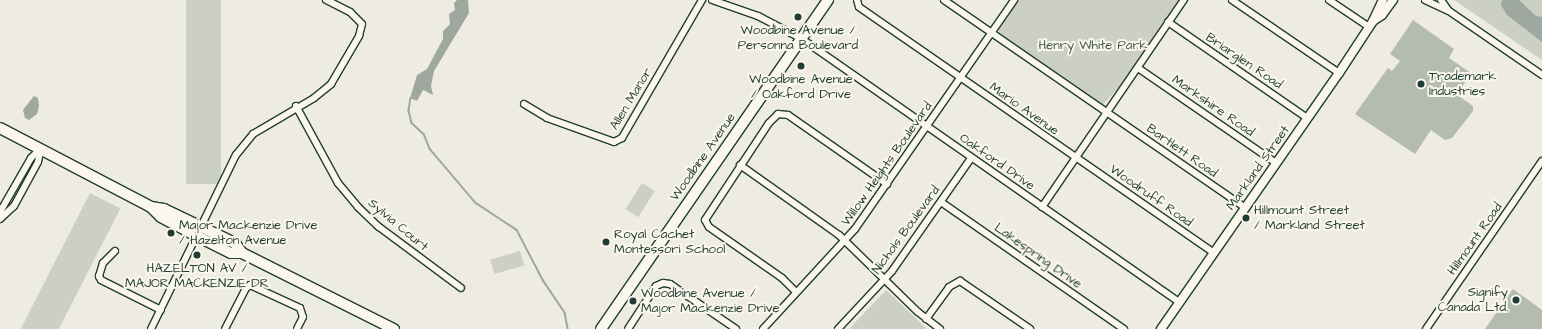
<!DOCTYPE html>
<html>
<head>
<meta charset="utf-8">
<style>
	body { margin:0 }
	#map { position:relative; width:1542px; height:329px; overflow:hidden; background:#eeece1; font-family:"Architects Daughter",sans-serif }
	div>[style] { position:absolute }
	.green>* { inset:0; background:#cbcfc4; transform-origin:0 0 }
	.water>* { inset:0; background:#9fa89f }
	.stream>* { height:1.5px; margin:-0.75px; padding:0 0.75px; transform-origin:0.75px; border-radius:0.75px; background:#9fa89f }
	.building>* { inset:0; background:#b4bbb0 }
	.roads { filter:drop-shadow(1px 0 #1f3d34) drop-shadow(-1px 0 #1f3d34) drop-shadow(0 1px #1f3d34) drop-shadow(0 -1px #1f3d34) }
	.minor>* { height:6px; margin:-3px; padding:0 3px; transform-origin:3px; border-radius:3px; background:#fbf7ec }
	.tertiary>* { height:8px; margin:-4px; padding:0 4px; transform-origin:4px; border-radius:4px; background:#fbf7ec }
	.primary>* { height:10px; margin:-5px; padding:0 5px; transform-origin:5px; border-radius:5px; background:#fbf7ec }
	.dots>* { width:11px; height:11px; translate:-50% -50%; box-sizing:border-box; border:2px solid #fbf7ec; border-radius:50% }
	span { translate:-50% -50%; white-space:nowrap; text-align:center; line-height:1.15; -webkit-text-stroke:4px #fbf7ec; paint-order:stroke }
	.poi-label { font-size:13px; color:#1f3d34 }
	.left { translate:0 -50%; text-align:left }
	.right { translate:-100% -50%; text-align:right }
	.park-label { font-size:13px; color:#415a51 }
	.street-label { font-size:13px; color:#1f3d34 }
</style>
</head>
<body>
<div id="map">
	<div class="green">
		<div style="left:186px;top:0;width:35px;height:184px"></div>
		<div style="clip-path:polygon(1019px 0,1179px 0,1131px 73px,1103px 105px,999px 34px,999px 29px)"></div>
		<div style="clip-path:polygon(1454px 0,1542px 0,1542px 60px)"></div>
		<div style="left:642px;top:183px;width:15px;height:31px;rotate:32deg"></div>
		<div style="left:90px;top:193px;width:34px;height:152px;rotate:27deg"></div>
		<div style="left:520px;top:251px;width:15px;height:31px;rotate:74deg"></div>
		<div style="clip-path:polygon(886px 290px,926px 328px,925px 329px,849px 329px)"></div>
	</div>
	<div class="water">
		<div style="clip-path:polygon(457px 0,468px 0,469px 13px,434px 71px,431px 86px,433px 95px,423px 90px,417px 101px,410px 98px,417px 75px,427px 69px,443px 39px,443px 31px,450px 24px,449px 14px,455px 10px,454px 3px)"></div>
		<div style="clip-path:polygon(1502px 0,1519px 0,1536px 16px,1542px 17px,1542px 42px,1507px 15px,1501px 5px)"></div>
		<div style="clip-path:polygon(34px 96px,38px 98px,39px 106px,37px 114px,29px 120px,25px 118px,23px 110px)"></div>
	</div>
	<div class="stream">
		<div style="left:411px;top:98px;width:13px;rotate:99deg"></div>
		<div style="left:409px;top:111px;width:12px;rotate:76deg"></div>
		<div style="left:412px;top:123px;width:16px;rotate:43deg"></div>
		<div style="left:424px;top:134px;width:16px;rotate:68deg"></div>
		<div style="left:430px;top:149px;width:71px;rotate:49.6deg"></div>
		<div style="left:476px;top:203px;width:49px;rotate:33.4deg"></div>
		<div style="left:517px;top:230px;width:56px;rotate:62.5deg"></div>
		<div style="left:543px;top:280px;width:40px;rotate:56deg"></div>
		<div style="left:565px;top:313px;width:16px;rotate:79deg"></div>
	</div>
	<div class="building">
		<div style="clip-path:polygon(1413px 20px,1454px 49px,1449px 58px,1471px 73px,1457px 95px,1473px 106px,1473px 111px,1452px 138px,1445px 140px,1431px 130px,1415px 154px,1355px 114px,1388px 68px,1392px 71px,1400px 61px,1390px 54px)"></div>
		<div style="clip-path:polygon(1513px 289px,1542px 310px,1542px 329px,1485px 329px)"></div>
	</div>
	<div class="roads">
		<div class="minor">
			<div style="left:712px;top:0;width:49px;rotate:19.2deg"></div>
			<div style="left:758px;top:16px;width:50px;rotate:27.6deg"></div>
			<div style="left:802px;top:39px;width:461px;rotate:34.9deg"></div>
			<div style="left:857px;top:0;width:7px;rotate:74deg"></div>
			<div style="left:859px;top:7px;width:432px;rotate:34.7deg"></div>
			<div style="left:944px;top:0;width:366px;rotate:34.6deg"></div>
			<div style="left:1232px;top:0;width:130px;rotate:34.3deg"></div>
			<div style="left:1329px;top:0;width:48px;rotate:34deg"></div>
			<div style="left:1425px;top:0;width:26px;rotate:25deg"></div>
			<div style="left:1449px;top:11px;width:113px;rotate:34.5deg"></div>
			<div style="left:1441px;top:0;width:12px;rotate:55deg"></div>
			<div style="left:1168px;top:22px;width:169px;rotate:34.6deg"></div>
			<div style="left:1138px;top:68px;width:168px;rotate:34.5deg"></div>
			<div style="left:524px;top:104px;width:27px;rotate:31deg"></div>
			<div style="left:547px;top:118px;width:71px;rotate:19.7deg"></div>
			<div style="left:614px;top:142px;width:9px;rotate:-27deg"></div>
			<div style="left:622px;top:138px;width:160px;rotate:-59.9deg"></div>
			<div style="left:296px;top:106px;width:88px;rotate:61.4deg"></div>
			<div style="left:338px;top:183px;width:31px;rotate:50deg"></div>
			<div style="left:358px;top:207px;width:29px;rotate:44deg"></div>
			<div style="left:379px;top:227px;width:102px;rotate:36.6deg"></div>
			<div style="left:740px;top:165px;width:121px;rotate:35.3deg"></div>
			<div style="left:839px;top:235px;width:110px;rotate:44.3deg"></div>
			<div style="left:918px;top:312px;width:28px;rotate:38deg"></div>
			<div style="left:941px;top:202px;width:223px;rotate:34.8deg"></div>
			<div style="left:1042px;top:207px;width:251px;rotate:-55.6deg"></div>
			<div style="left:0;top:212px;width:62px;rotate:-60.1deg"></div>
			<div style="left:31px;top:158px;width:14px;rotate:-45deg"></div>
			<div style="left:0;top:219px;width:19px;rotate:-43deg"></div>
			<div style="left:14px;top:206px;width:50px;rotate:-61.4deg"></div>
			<div style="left:38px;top:162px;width:14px;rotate:-78deg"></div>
			<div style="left:115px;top:251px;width:17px;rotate:135deg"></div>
			<div style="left:103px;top:263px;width:14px;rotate:107deg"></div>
			<div style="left:99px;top:276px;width:4px;rotate:63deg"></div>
			<div style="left:101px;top:280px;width:67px;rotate:26.6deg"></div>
			<div style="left:796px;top:292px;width:20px;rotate:-135deg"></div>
			<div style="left:782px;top:278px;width:89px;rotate:-145.1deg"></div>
			<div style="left:709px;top:227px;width:8px;rotate:-120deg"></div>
			<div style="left:705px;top:220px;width:116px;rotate:-56.6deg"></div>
			<div style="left:769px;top:123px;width:13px;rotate:-45deg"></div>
			<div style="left:778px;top:114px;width:10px;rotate:6deg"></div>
			<div style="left:788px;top:115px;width:121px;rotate:34.9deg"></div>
			<div style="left:926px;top:319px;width:39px;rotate:-54deg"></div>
			<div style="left:949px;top:287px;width:13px;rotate:-29deg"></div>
			<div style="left:960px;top:281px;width:85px;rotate:34.4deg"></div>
			<div style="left:151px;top:329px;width:194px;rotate:-64deg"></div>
			<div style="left:236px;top:155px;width:27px;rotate:-51deg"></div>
			<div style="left:253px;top:134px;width:71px;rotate:-30.5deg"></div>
			<div style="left:314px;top:98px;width:22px;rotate:-39deg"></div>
			<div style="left:331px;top:84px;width:56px;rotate:-59.7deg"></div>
			<div style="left:359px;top:36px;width:12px;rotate:-76deg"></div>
			<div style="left:362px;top:24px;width:17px;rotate:-135deg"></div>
			<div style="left:350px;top:12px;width:27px;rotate:-153deg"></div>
			<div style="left:225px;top:329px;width:46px;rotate:-62.9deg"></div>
			<div style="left:246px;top:288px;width:5px;rotate:-37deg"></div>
			<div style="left:250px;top:285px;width:55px;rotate:24.7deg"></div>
			<div style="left:300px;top:308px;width:9px;rotate:72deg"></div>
			<div style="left:303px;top:317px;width:13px;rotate:117deg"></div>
			<div style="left:628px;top:329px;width:51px;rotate:-56.9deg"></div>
			<div style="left:656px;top:286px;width:8px;rotate:-23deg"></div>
			<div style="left:663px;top:283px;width:7px;rotate:8deg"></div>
			<div style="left:670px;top:284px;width:80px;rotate:34.3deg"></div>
			<div style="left:763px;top:329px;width:136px;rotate:-47.4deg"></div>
			<div style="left:855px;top:229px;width:279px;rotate:-55.2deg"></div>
			<div style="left:838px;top:329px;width:79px;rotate:-47deg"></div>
			<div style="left:892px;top:271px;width:138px;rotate:-55deg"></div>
			<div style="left:1426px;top:329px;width:204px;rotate:-55.4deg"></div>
		</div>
		<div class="tertiary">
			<div style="left:1373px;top:21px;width:11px;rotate:-34deg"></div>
			<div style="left:1382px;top:15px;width:19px;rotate:-54deg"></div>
			<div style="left:1161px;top:329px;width:312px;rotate:-55.2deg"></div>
			<div style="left:1339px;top:73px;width:62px;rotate:-56.8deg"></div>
			<div style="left:1373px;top:21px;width:23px;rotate:-65deg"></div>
		</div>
		<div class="primary">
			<div style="left:0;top:128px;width:170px;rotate:27.6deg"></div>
			<div style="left:151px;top:207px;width:14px;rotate:45deg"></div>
			<div style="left:161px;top:217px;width:30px;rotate:28deg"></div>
			<div style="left:187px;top:231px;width:49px;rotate:26.6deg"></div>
			<div style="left:231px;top:253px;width:11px"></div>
			<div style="left:151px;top:207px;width:13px;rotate:9deg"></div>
			<div style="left:164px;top:209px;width:79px;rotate:25.6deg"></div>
			<div style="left:235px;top:243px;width:12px;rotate:55deg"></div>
			<div style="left:242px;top:253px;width:170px;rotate:26.6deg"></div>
			<div style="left:601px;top:329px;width:400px;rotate:-55.4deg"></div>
		</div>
	</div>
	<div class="dots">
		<div style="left:798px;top:17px;background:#1f3d34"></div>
		<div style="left:801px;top:66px;background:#1f3d34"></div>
		<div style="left:1421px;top:84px;background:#1f3d34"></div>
		<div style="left:1246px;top:218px;background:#1f3d34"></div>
		<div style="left:171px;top:233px;background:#1f3d34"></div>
		<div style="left:606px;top:242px;background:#1f3d34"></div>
		<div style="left:197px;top:255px;background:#1f3d34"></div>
		<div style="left:1516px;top:300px;background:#1f3d34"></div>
		<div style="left:633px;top:301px;background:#1f3d34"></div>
	</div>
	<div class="poi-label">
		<span style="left:798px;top:38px">Woodbine Avenue /<br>Personna Boulevard</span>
		<span class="left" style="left:1429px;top:84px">Trademark<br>Industries</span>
		<span style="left:801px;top:87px">Woodbine Avenue<br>/ Oakford Drive</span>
		<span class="left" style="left:1254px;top:218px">Hillmount Street<br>/ Markland Street</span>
		<span class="left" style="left:179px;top:233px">Major Mackenzie Drive<br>/ Hazelton Avenue</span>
		<span class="left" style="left:614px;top:242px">Royal Cachet<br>Montessori School</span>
		<span style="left:197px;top:276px">HAZELTON AV /<br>MAJOR MACKENZIE DR</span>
		<span class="right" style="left:1508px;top:300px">Signify<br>Canada Ltd.</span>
		<span class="left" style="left:641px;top:301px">Woodbine Avenue /<br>Major Mackenzie Drive</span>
	</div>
	<div class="park-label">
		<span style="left:1093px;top:45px">Henry White Park</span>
	</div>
	<div class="street-label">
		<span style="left:1244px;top:61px;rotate:34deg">Briarglen Road</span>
		<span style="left:631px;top:99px;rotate:-59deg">Allen Manor</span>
		<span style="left:1213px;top:106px;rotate:35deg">Markshire Road</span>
		<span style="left:1024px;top:109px;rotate:35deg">Mario Avenue</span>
		<span style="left:1182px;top:151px;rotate:35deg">Bartlett Road</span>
		<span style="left:703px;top:157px;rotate:-55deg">Woodbine Avenue</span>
		<span style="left:997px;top:162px;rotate:35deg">Oakford Drive</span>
		<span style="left:887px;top:164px;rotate:-55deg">Willow Heights Boulevard</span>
		<span style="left:1258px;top:168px;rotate:-55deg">Markland Street</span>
		<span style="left:1151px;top:196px;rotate:35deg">Woodruff Road</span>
		<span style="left:398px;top:225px;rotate:40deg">Sylvia Court</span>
		<span style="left:906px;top:230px;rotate:-54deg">Nichols Boulevard</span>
		<span style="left:1475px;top:239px;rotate:-55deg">Hillmount Road</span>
		<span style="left:1038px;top:256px;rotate:35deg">Lakespring Drive</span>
	</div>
</div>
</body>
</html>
